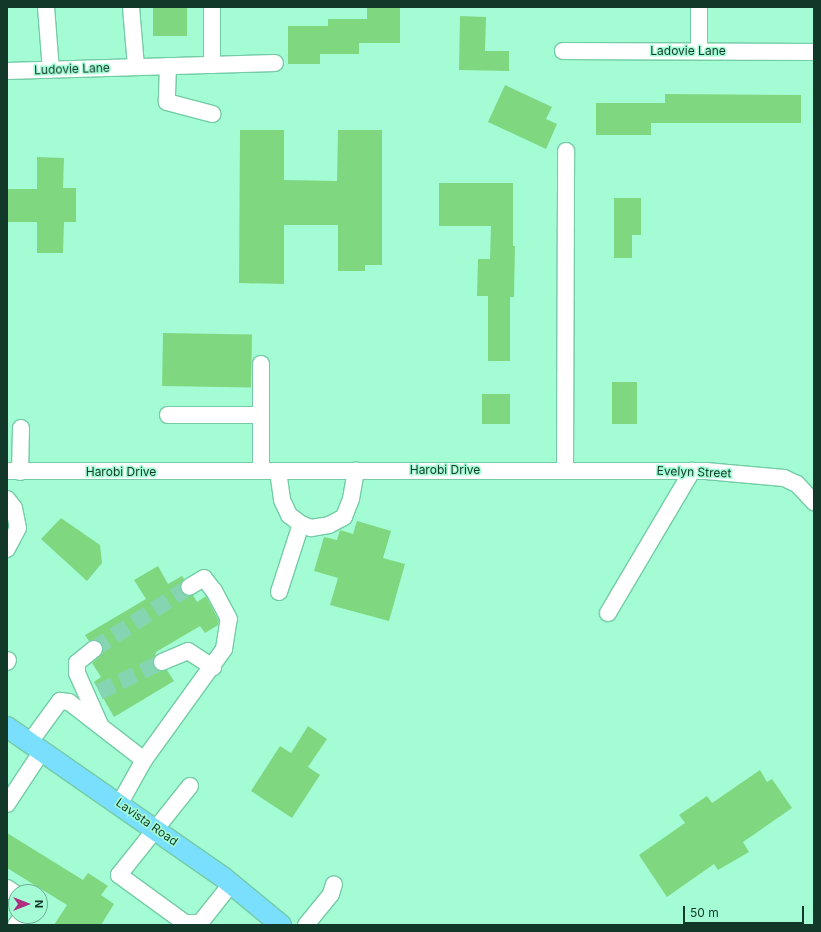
<!DOCTYPE html>
<html>
<head>
<meta charset="utf-8">
<style>
	body { margin:0 }
	#map { position:relative; width:821px; height:932px; overflow:hidden; background:#a3fcd4; font-family:Inter,sans-serif }
	div>[style] { position:absolute }
	.building>* { inset:0; background:#7fd880; transform-origin:0 0 }
	.minor-tunnel>* { height:16px; margin-top:-8px; transform-origin:0; background:repeating-linear-gradient(90deg,#86d5b2 0 16px,transparent 0 24px) }
	.roads { filter:drop-shadow(1px 0 #74cca6) drop-shadow(-1px 0 #74cca6) drop-shadow(0 1px #74cca6) drop-shadow(0 -1px #74cca6) }
	.minor>* { height:16px; margin:-8px; padding:0 8px; transform-origin:8px; border-radius:8px; background:#fff }
	.major>* { height:20px; margin:-10px; padding:0 10px; transform-origin:10px; border-radius:10px; background:#79dffd }
	span { translate:-50% -50%; white-space:nowrap; text-align:center; line-height:1.15; -webkit-text-stroke:3px #a3fcd4; paint-order:stroke }
	.street-label { font-size:12px; color:#123829 }
	.frame { position:absolute; inset:0; border:8px solid #123829; pointer-events:none }
	.north { position:absolute; left:8px; top:884px; width:40px; height:40px; box-sizing:border-box; background:#a3fcd4; border:1px solid #69ae90; border-radius:50%; rotate:90deg; font-size:11px; font-weight:700; line-height:16px; text-align:center; color:#123829 }
	.north::after { content:''; display:block; margin:auto; width:14px; height:18px; background:#ab3082; clip-path:polygon(50% 0,100% 100%,50% 72%,0 100%) }
	.scale { position:absolute; left:683px; top:906px; width:121px; height:18px; box-sizing:border-box; border:2px solid #123829; border-top:0; padding-left:5px; font-size:12px; line-height:14px; white-space:nowrap; color:#123829; -webkit-text-stroke:3px #a3fcd4; paint-order:stroke }
</style>
</head>
<body>
<div id="map">
	<div class="building">
		<div style="left:153px;top:7px;width:34px;height:29px"></div>
		<div style="clip-path:polygon(367px 7px,400px 7px,400px 43px,359px 43px,359px 54px,320px 54px,320px 64px,288px 64px,288px 26px,328px 26px,328px 19px,367px 19px)"></div>
		<div style="clip-path:polygon(460px 16px,486px 17px,485px 51px,509px 51px,509px 71px,459px 70px)"></div>
		<div style="clip-path:polygon(505px 85px,552px 107px,546px 119px,557px 124px,546px 149px,488px 122px)"></div>
		<div style="clip-path:polygon(665px 94px,801px 95px,801px 123px,651px 123px,651px 135px,596px 135px,596px 103px,665px 103px)"></div>
		<div style="clip-path:polygon(240px 130px,284px 130px,284px 180px,337px 181px,338px 130px,382px 130px,382px 265px,365px 265px,365px 271px,338px 271px,338px 225px,284px 225px,284px 284px,239px 283px)"></div>
		<div style="clip-path:polygon(37px 157px,64px 158px,63px 188px,76px 188px,76px 222px,64px 222px,63px 253px,37px 253px,37px 222px,7px 222px,7px 189px,37px 189px)"></div>
		<div style="clip-path:polygon(439px 183px,513px 183px,513px 246px,515px 246px,514px 297px,510px 297px,510px 361px,488px 361px,488px 296px,477px 296px,478px 259px,490px 259px,491px 226px,439px 226px)"></div>
		<div style="clip-path:polygon(614px 198px,641px 198px,641px 235px,632px 235px,632px 258px,614px 258px)"></div>
		<div style="left:163px;top:333px;width:89px;height:53px;rotate:1deg"></div>
		<div style="left:612px;top:382px;width:25px;height:42px"></div>
		<div style="left:482px;top:394px;width:28px;height:30px"></div>
		<div style="clip-path:polygon(61px 518px,100px 545px,102px 563px,87px 581px,41px 539px)"></div>
		<div style="clip-path:polygon(357px 521px,391px 531px,383px 558px,405px 564px,389px 621px,330px 605px,338px 578px,314px 571px,324px 537px,337px 540px,340px 530px,353px 534px)"></div>
		<div style="clip-path:polygon(158px 566px,168px 584px,182px 576px,184px 579px,180px 588px,184px 595px,193px 595px,197px 602px,206px 596px,219px 621px,218px 625px,205px 633px,200px 626px,156px 652px,153px 666px,160px 671px,167px 670px,174px 681px,114px 717px,94px 682px,101px 677px,92px 663px,103px 653px,103px 647px,98px 640px,89px 641px,85px 635px,146px 599px,134px 580px)"></div>
		<div style="clip-path:polygon(308px 726px,327px 739px,308px 767px,320px 775px,292px 818px,251px 791px,280px 746px,291px 753px)"></div>
		<div style="clip-path:polygon(760px 770px,767px 782px,772px 779px,792px 808px,743px 842px,749px 852px,718px 870px,714px 864px,667px 897px,639px 855px,685px 823px,679px 815px,707px 796px,712px 803px)"></div>
		<div style="clip-path:polygon(7px 833px,83px 880px,88px 873px,108px 886px,101px 895px,114px 904px,101px 925px,54px 925px,67px 905px,7px 868px)"></div>
	</div>
	<div class="minor-tunnel">
		<div style="left:94px;top:649px;width:113px;rotate:-33.1deg"></div>
		<div style="left:99px;top:692px;width:70px;rotate:-25.5deg"></div>
	</div>
	<div class="roads">
		<div class="minor">
			<div style="left:46px;top:7px;width:63px;rotate:85.5deg"></div>
			<div style="left:131px;top:7px;width:60px;rotate:85.2deg"></div>
			<div style="left:212px;top:7px;width:58px;rotate:90deg"></div>
			<div style="left:699px;top:50px;width:43px;rotate:-90deg"></div>
			<div style="left:563px;top:51px;width:251px;rotate:0.2deg"></div>
			<div style="left:168px;top:66px;width:36px;rotate:92deg"></div>
			<div style="left:167px;top:102px;width:47px;rotate:14.9deg"></div>
			<div style="left:7px;top:71px;width:268px;rotate:-1.7deg"></div>
			<div style="left:168px;top:415px;width:93px"></div>
			<div style="left:565px;top:470px;width:319px;rotate:-89.8deg"></div>
			<div style="left:7px;top:471px;width:699px"></div>
			<div style="left:706px;top:471px;width:78px;rotate:5.1deg"></div>
			<div style="left:784px;top:478px;width:14px;rotate:25deg"></div>
			<div style="left:797px;top:484px;width:25px;rotate:47deg"></div>
			<div style="left:261px;top:471px;width:107px;rotate:-90deg"></div>
			<div style="left:278px;top:471px;width:29px;rotate:82deg"></div>
			<div style="left:282px;top:500px;width:17px;rotate:65deg"></div>
			<div style="left:289px;top:515px;width:15px;rotate:37deg"></div>
			<div style="left:301px;top:524px;width:11px;rotate:22deg"></div>
			<div style="left:311px;top:528px;width:18px;rotate:-9deg"></div>
			<div style="left:329px;top:525px;width:17px;rotate:-28deg"></div>
			<div style="left:344px;top:517px;width:19px;rotate:-69deg"></div>
			<div style="left:351px;top:499px;width:29px;rotate:-80deg"></div>
			<div style="left:20px;top:472px;width:44px;rotate:-88.7deg"></div>
			<div style="left:7px;top:499px;width:11px;rotate:52deg"></div>
			<div style="left:14px;top:508px;width:20px;rotate:79deg"></div>
			<div style="left:18px;top:528px;width:24px;rotate:118deg"></div>
			<div style="left:279px;top:592px;width:71px;rotate:-72.1deg"></div>
			<div style="left:608px;top:613px;width:165px;rotate:-59.4deg"></div>
			<div style="left:94px;top:649px;width:22px;rotate:141deg"></div>
			<div style="left:77px;top:663px;width:10px;rotate:90deg"></div>
			<div style="left:77px;top:673px;width:57px;rotate:66.1deg"></div>
			<div style="left:7px;top:662px;width:2px;rotate:-63deg"></div>
			<div style="left:162px;top:662px;width:28px;rotate:-23deg"></div>
			<div style="left:188px;top:651px;width:30px;rotate:33deg"></div>
			<div style="left:30px;top:742px;width:51px;rotate:-53.8deg"></div>
			<div style="left:60px;top:701px;width:9px;rotate:6deg"></div>
			<div style="left:69px;top:702px;width:95px;rotate:37.7deg"></div>
			<div style="left:144px;top:760px;width:49px;rotate:119.2deg"></div>
			<div style="left:144px;top:760px;width:137px;rotate:-54.2deg"></div>
			<div style="left:224px;top:649px;width:30px;rotate:-81deg"></div>
			<div style="left:229px;top:619px;width:32px;rotate:-118deg"></div>
			<div style="left:214px;top:591px;width:16px;rotate:-128deg"></div>
			<div style="left:204px;top:578px;width:17px;rotate:149deg"></div>
			<div style="left:190px;top:786px;width:114px;rotate:128.6deg"></div>
			<div style="left:119px;top:875px;width:82px;rotate:36deg"></div>
			<div style="left:185px;top:923px;width:15px"></div>
			<div style="left:200px;top:923px;width:50px;rotate:-51.5deg"></div>
			<div style="left:7px;top:804px;width:64px;rotate:-56.6deg"></div>
			<div style="left:7px;top:888px;width:11px;rotate:34deg"></div>
			<div style="left:16px;top:925px;width:11px;rotate:-56deg"></div>
			<div style="left:306px;top:925px;width:40px;rotate:-51deg"></div>
			<div style="left:331px;top:894px;width:10px;rotate:-73deg"></div>
		</div>
		<div class="major">
			<div style="left:7px;top:727px;width:264px;rotate:34.8deg"></div>
			<div style="left:224px;top:878px;width:74px;rotate:39.5deg"></div>
		</div>
	</div>
	<div class="street-label">
		<span style="left:688px;top:51px">Ladovie Lane</span>
		<span style="left:72px;top:69px;rotate:-2deg">Ludovie Lane</span>
		<span style="left:445px;top:470px">Harobi Drive</span>
		<span style="left:121px;top:472px">Harobi Drive</span>
		<span style="left:694px;top:472px;rotate:2deg">Evelyn Street</span>
		<span style="left:147px;top:822px;rotate:35deg">Lavista Road</span>
	</div>
	<div class="frame"></div>
	<div class="north">N</div>
	<div class="scale">50 m</div>
</div>
</body>
</html>
